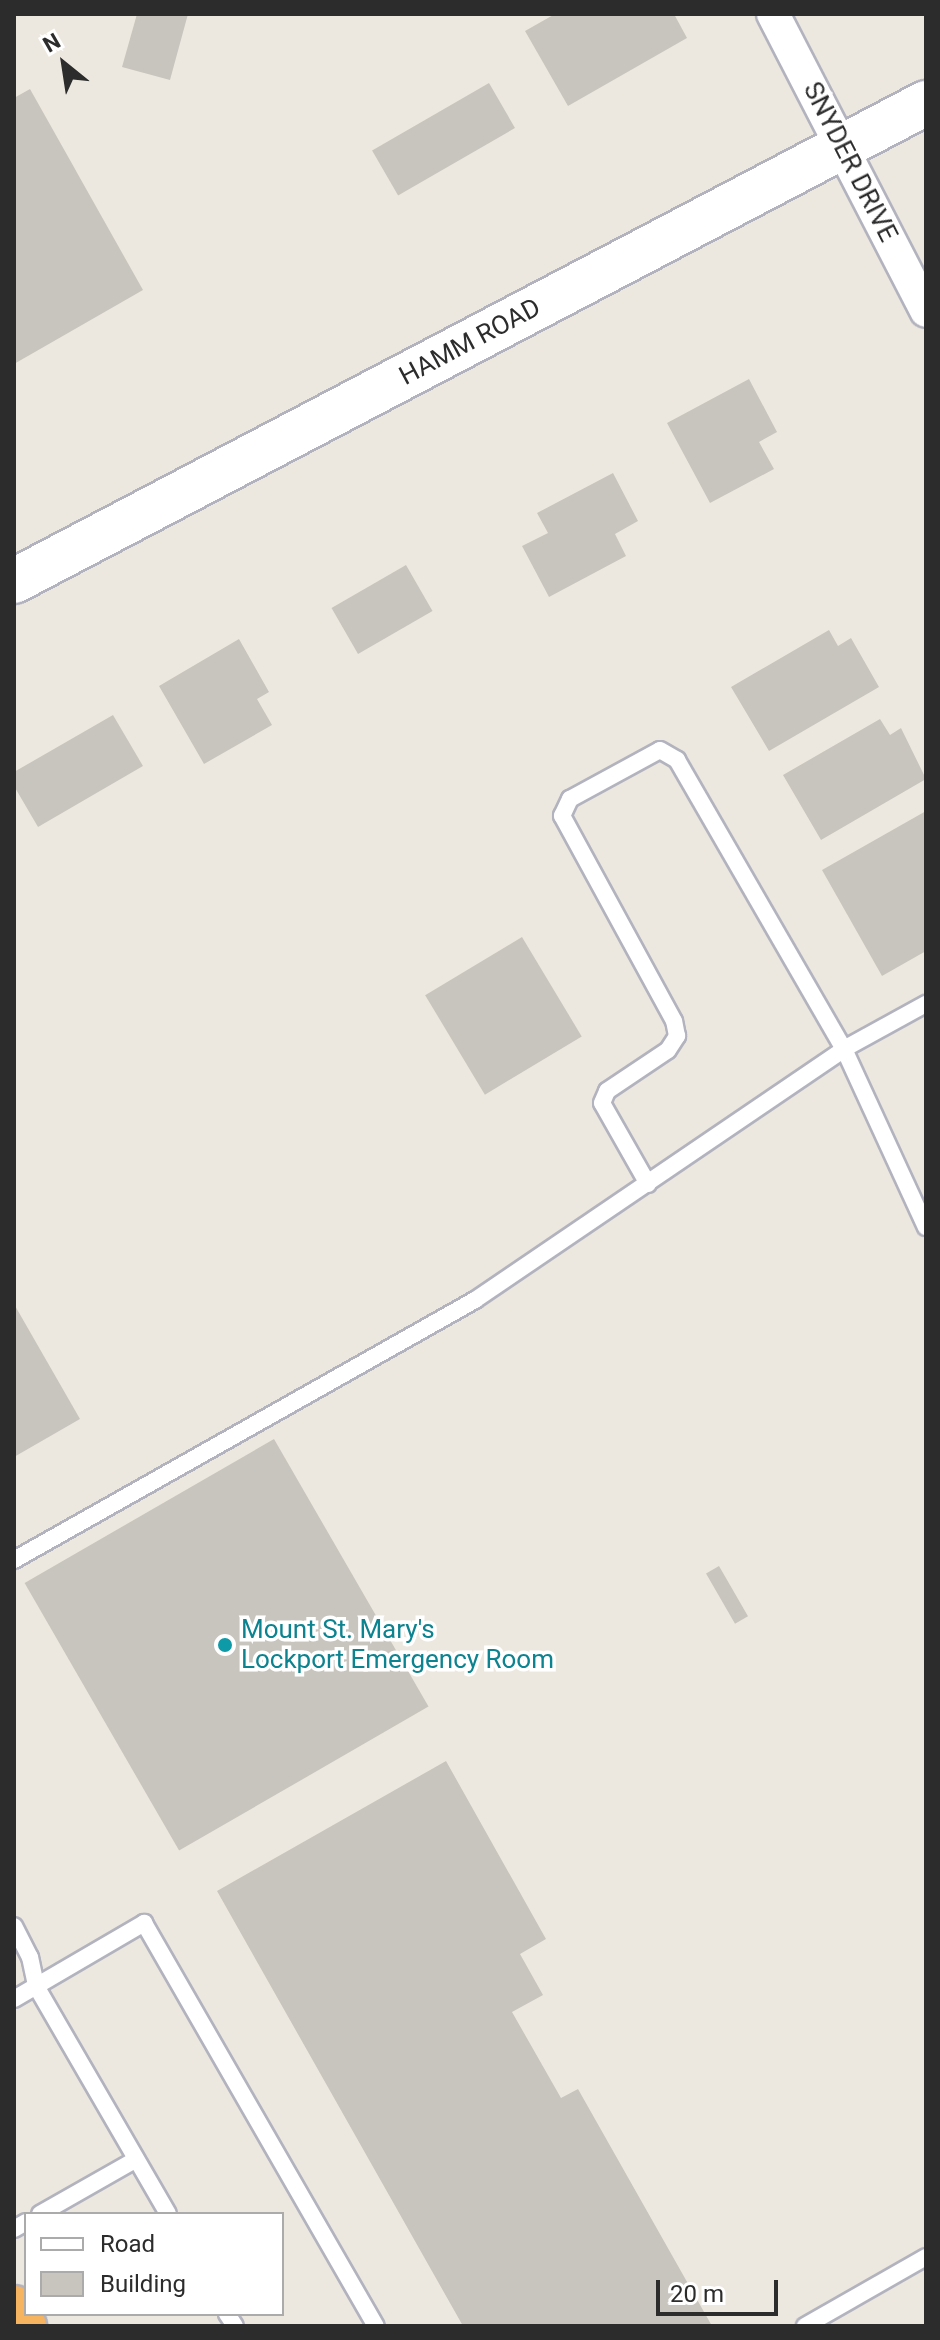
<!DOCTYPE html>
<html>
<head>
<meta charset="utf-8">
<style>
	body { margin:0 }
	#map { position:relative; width:940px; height:2340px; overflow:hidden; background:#ede8df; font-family:Roboto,sans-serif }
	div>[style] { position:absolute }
	.building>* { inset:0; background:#c8c5be; transform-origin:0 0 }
	.roads { filter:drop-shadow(2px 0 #b2b3be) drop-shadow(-2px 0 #b2b3be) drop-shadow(0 2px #b2b3be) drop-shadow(0 -2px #b2b3be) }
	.lane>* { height:16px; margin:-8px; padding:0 8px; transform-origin:8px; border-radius:8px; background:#fff }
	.street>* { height:32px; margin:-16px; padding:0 16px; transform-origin:16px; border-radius:16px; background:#fff }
	.secondary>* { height:44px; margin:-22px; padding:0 22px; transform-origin:22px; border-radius:22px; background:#fff }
	.highway>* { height:44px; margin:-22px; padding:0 22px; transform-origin:22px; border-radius:22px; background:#f6b360 }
	.dots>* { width:22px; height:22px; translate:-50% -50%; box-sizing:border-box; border:4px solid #fff; border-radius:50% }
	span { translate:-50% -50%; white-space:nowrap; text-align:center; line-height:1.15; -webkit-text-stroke:7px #fff; paint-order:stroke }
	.street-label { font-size:26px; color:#2c2c2c }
	.culture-label { font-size:26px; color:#0d838f }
	.left { translate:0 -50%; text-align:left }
	.frame { position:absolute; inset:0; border:16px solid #2c2c2c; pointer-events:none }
	.legend { position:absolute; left:24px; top:2212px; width:260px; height:104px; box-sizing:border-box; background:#fff; border:2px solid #ababab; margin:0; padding:10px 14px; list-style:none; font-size:24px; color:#2c2c2c }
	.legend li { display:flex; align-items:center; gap:16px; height:40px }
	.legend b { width:40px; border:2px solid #ababab }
	.north { position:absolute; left:24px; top:24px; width:80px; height:80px; -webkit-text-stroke:6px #fff; paint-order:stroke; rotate:330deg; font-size:22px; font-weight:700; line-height:32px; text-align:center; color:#2c2c2c }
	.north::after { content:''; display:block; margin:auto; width:28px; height:36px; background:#2c2c2c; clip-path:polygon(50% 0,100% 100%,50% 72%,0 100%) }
	.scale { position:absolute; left:656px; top:2280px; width:122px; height:36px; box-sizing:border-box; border:4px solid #2c2c2c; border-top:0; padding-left:10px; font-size:24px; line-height:28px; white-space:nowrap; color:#2c2c2c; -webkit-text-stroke:6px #fff; paint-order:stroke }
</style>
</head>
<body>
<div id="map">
	<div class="building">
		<div style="clip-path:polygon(137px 14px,188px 14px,170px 80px,122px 67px)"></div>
		<div style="clip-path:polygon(555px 14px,674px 14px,687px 38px,568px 106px,525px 31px)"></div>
		<div style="left:489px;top:83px;width:52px;height:135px;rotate:60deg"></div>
		<div style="clip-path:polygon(30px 89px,143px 290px,14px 364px,14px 98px)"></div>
		<div style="clip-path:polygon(749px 379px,777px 432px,759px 442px,774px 469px,710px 503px,667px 423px)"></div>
		<div style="clip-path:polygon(613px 473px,638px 521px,615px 534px,626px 556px,549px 597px,522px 546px,548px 533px,537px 513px)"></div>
		<div style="left:406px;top:565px;width:53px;height:86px;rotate:60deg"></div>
		<div style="clip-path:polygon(829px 630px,838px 646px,851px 638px,879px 687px,769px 751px,731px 687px)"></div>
		<div style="clip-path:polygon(239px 639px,269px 692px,257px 699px,272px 725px,204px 764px,159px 686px)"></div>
		<div style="clip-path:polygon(113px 715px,143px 766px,38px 827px,14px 786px,14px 772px)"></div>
		<div style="clip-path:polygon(880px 719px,890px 735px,901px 728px,926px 779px,821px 840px,783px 775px)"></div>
		<div style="clip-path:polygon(926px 811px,926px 951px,882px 976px,822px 870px)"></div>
		<div style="left:522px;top:937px;width:116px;height:113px;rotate:59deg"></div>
		<div style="clip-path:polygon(14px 1304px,80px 1419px,14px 1457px)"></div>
		<div style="left:274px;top:1439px;width:309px;height:288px;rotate:60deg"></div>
		<div style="left:719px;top:1566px;width:58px;height:15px;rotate:60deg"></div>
		<div style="clip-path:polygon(446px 1761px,546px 1939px,520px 1954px,543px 1995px,512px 2012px,561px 2098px,578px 2089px,712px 2326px,463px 2326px,217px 1891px)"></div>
	</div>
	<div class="roads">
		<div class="lane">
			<div style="left:648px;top:1184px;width:93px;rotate:-119.6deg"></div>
			<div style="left:602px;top:1103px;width:13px;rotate:-67deg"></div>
			<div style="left:607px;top:1091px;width:73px;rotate:-33.9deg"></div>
			<div style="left:668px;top:1050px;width:17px;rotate:-57deg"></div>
			<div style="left:677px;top:1036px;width:15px;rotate:-101deg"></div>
			<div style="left:674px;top:1021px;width:234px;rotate:-118.6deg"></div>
			<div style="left:562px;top:816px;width:19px;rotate:-65deg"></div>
			<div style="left:570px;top:799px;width:102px;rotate:-28.6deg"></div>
			<div style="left:660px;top:750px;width:20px;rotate:30deg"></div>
			<div style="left:677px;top:760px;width:334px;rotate:60deg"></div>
			<div style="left:844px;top:1049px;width:196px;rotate:65.3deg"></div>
			<div style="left:14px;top:1560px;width:529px;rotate:-29.42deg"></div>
			<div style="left:475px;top:1300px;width:446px;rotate:-34.2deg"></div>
			<div style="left:844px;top:1049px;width:94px;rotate:-28.8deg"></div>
			<div style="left:14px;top:1926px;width:35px;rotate:63deg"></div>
			<div style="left:30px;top:1957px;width:30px;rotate:78deg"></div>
			<div style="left:36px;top:1986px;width:263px;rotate:59.9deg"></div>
			<div style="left:14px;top:1999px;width:151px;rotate:-30.3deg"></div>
			<div style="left:144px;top:1923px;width:465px;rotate:60.1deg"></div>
			<div style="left:40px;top:2214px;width:109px;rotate:-29.6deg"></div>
			<div style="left:14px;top:2229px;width:14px;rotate:-30deg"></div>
			<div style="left:227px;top:2314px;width:14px;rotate:56deg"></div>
			<div style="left:805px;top:2326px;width:139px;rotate:-29.7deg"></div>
		</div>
		<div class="street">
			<div style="left:773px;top:14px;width:334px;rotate:62.7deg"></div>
		</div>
		<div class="secondary">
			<div style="left:14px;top:581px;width:1030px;rotate:-27.66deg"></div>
		</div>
		<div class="highway">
			<div style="left:14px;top:2308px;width:21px;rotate:61deg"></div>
		</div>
	</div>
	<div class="dots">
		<div style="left:225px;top:1645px;background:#0f9aa8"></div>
	</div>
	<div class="street-label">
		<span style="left:850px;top:162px;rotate:63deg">SNYDER DRIVE</span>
		<span style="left:470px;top:342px;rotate:-28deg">HAMM ROAD</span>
	</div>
	<div class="culture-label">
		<span class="left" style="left:241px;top:1645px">Mount St. Mary's<br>Lockport Emergency Room</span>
	</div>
	<div class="frame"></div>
	<ul class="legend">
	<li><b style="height:10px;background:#fff"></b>Road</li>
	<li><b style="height:22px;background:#c8c5be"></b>Building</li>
	</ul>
	<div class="north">N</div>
	<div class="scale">20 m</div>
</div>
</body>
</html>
